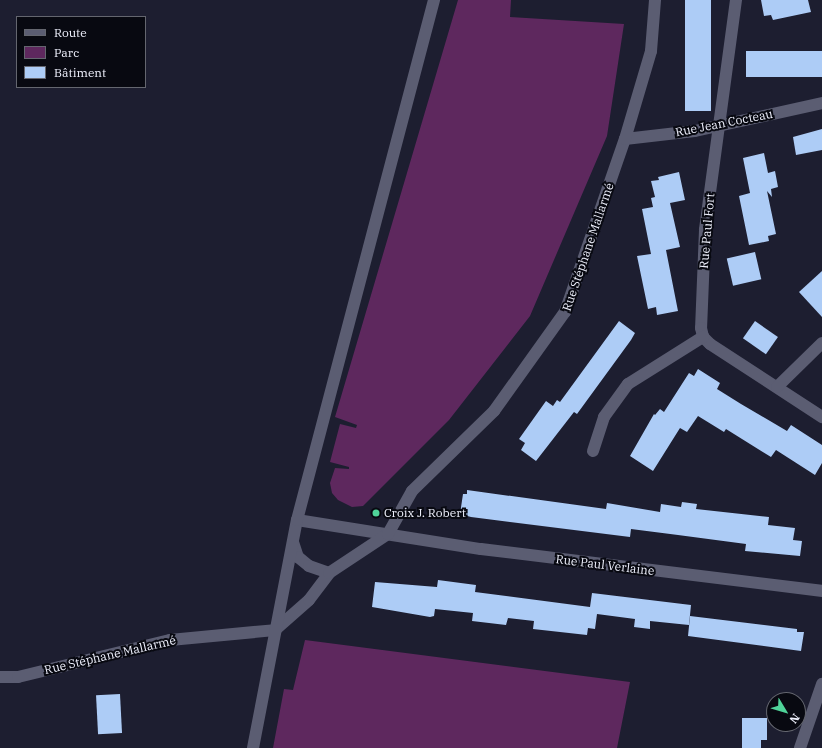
<!DOCTYPE html>
<html>
<head>
<meta charset="utf-8">
<style>
	body { margin:0 }
	#map { position:relative; width:822px; height:748px; overflow:hidden; background:#1d1e30; font-family:"IBM Plex Serif",serif }
	div>[style] { position:absolute }
	.green>* { inset:0; background:#5e285e }
	.building>* { inset:0; background:#adccf6; transform-origin:0 0 }
	.minor>* { height:12px; margin:-6px; padding:0 6px; transform-origin:6px; border-radius:6px; background:#5b5d72 }
	.dots>* { width:11px; height:11px; translate:-50% -50%; box-sizing:border-box; border:2px solid #080911; border-radius:50% }
	span { translate:-50% -50%; white-space:nowrap; text-align:center; line-height:1.15; -webkit-text-stroke:4px #080911; paint-order:stroke }
	.street-label { font-size:12px; color:#eff1fd }
	.poi-label { font-size:12px; color:#eff1fd }
	.left { translate:0 -50%; text-align:left }
	.legend { position:absolute; left:16px; top:16px; width:130px; height:72px; box-sizing:border-box; background:#080911; border:1px solid #64666f; margin:0; padding:5px 7px; list-style:none; font-size:12px; color:#eff1fd }
	.legend li { display:flex; align-items:center; gap:8px; height:20px }
	.legend b { width:20px; border:1px solid #64666f }
	.north { position:absolute; left:766px; top:692px; width:40px; height:40px; box-sizing:border-box; background:#080911; border:1px solid #64666f; border-radius:50%; rotate:128deg; font-size:11px; font-weight:700; line-height:16px; text-align:center; color:#eff1fd }
	.north::after { content:''; display:block; margin:auto; width:14px; height:18px; background:#4fd399; clip-path:polygon(50% 0,100% 100%,50% 72%,0 100%) }
</style>
</head>
<body>
<div id="map">
	<div class="green">
		<div style="clip-path:polygon(458px 0,511px 0,510px 17px,624px 24px,607px 136px,530px 316px,449px 420px,363px 506px,352px 507px,338px 500px,332px 493px,330px 483px,335px 468px,349px 469px,349px 467px,330px 462px,340px 424px,356px 428px,357px 425px,335px 417px)"></div>
		<div style="clip-path:polygon(305px 640px,630px 682px,617px 748px,273px 748px,284px 689px,293px 690px)"></div>
	</div>
	<div class="building">
		<div style="left:685px;top:0;width:26px;height:111px"></div>
		<div style="clip-path:polygon(761px 0,808px 0,811px 12px,773px 20px,771px 15px,764px 16px)"></div>
		<div style="left:822px;top:51px;width:26px;height:76px;rotate:90deg"></div>
		<div style="clip-path:polygon(822px 129px,822px 150px,796px 155px,793px 137px)"></div>
		<div style="clip-path:polygon(764px 153px,768px 173px,775px 171px,778px 187px,771px 189px,772px 197px,767px 191px,776px 234px,768px 236px,769px 241px,749px 245px,739px 196px,750px 193px,743px 158px)"></div>
		<div style="clip-path:polygon(679px 172px,685px 200px,670px 203px,680px 247px,666px 250px,678px 311px,657px 315px,656px 307px,648px 309px,637px 256px,651px 254px,642px 209px,653px 207px,651px 198px,655px 197px,651px 181px,659px 180px,658px 177px)"></div>
		<div style="left:755px;top:252px;width:28px;height:29px;rotate:77deg"></div>
		<div style="clip-path:polygon(822px 271px,822px 317px,799px 292px)"></div>
		<div style="clip-path:polygon(619px 321px,635px 333px,631px 340px,577px 414px,574px 412px,536px 461px,521px 450px,525px 443px,519px 439px,546px 401px,553px 406px,557px 400px,560px 402px)"></div>
		<div style="left:755px;top:321px;width:28px;height:21px;rotate:35deg"></div>
		<div style="clip-path:polygon(698px 369px,720px 383px,717px 389px,741px 404px,787px 431px,791px 425px,822px 445px,822px 463px,815px 475px,776px 450px,771px 457px,726px 429px,724px 432px,698px 416px,687px 432px,680px 428px,653px 471px,630px 456px,654px 414px,655px 415px,660px 409px,664px 412px,689px 373px,694px 376px)"></div>
		<div style="clip-path:polygon(467px 490px,606px 509px,607px 503px,660px 512px,661px 504px,681px 507px,682px 502px,697px 504px,696px 509px,769px 517px,768px 525px,795px 528px,793px 540px,802px 541px,800px 556px,745px 551px,746px 544px,678px 535px,631px 529px,630px 537px,471px 517px,460px 514px,463px 494px,467px 494px)"></div>
		<div style="clip-path:polygon(438px 580px,476px 585px,475px 592px,590px 607px,592px 593px,691px 605px,689px 625px,650px 621px,650px 629px,634px 627px,635px 619px,597px 614px,595px 629px,588px 628px,587px 635px,533px 629px,534px 621px,508px 618px,506px 625px,472px 621px,473px 613px,435px 609px,434px 616px,430px 617px,372px 607px,375px 582px,437px 587px)"></div>
		<div style="clip-path:polygon(690px 616px,797px 629px,797px 632px,804px 632px,801px 651px,688px 636px)"></div>
		<div style="left:120px;top:694px;width:39px;height:24px;rotate:87deg"></div>
		<div style="clip-path:polygon(742px 718px,767px 718px,767px 740px,761px 740px,761px 748px,742px 748px)"></div>
	</div>
	<div class="minor">
		<div style="left:736px;top:0;width:232px;rotate:97.7deg"></div>
		<div style="left:705px;top:230px;width:98px;rotate:92.3deg"></div>
		<div style="left:701px;top:328px;width:9px;rotate:77deg"></div>
		<div style="left:703px;top:337px;width:10px;rotate:45deg"></div>
		<div style="left:710px;top:344px;width:134px;rotate:33.1deg"></div>
		<div style="left:625px;top:139px;width:70px;rotate:-6.5deg"></div>
		<div style="left:695px;top:131px;width:130px;rotate:-12.4deg"></div>
		<div style="left:777px;top:387px;width:63px;rotate:-44.4deg"></div>
		<div style="left:593px;top:451px;width:36px;rotate:-72deg"></div>
		<div style="left:604px;top:417px;width:41px;rotate:-54deg"></div>
		<div style="left:628px;top:384px;width:89px;rotate:-32.1deg"></div>
		<div style="left:297px;top:520px;width:186px;rotate:9deg"></div>
		<div style="left:481px;top:549px;width:344px;rotate:7deg"></div>
		<div style="left:293px;top:542px;width:16px;rotate:72deg"></div>
		<div style="left:298px;top:557px;width:14px;rotate:39deg"></div>
		<div style="left:309px;top:566px;width:21px;rotate:19deg"></div>
		<div style="left:0;top:677px;width:18px"></div>
		<div style="left:18px;top:677px;width:156px;rotate:-13.7deg"></div>
		<div style="left:170px;top:640px;width:105px;rotate:-5.4deg"></div>
		<div style="left:275px;top:630px;width:45px;rotate:-41.4deg"></div>
		<div style="left:309px;top:600px;width:34px;rotate:-53deg"></div>
		<div style="left:329px;top:573px;width:71px;rotate:-33.5deg"></div>
		<div style="left:388px;top:534px;width:49px;rotate:-60.8deg"></div>
		<div style="left:412px;top:491px;width:115px;rotate:-44.3deg"></div>
		<div style="left:494px;top:411px;width:122px;rotate:-54.4deg"></div>
		<div style="left:565px;top:312px;width:183px;rotate:-70.9deg"></div>
		<div style="left:625px;top:139px;width:92px;rotate:-73.5deg"></div>
		<div style="left:651px;top:51px;width:51px;rotate:-85.5deg"></div>
		<div style="left:253px;top:748px;width:232px;rotate:-79.1deg"></div>
		<div style="left:297px;top:520px;width:538px;rotate:-75.24deg"></div>
		<div style="left:800px;top:748px;width:68px;rotate:-71deg"></div>
	</div>
	<div class="dots">
		<div style="left:376px;top:513px;background:#4fd399"></div>
	</div>
	<div class="street-label">
		<span style="left:724px;top:123px;rotate:-11deg">Rue Jean Cocteau</span>
		<span style="left:707px;top:231px;rotate:-85deg">Rue Paul Fort</span>
		<span style="left:588px;top:247px;rotate:-71deg">Rue Stéphane Mallarmé</span>
		<span style="left:605px;top:565px;rotate:7deg">Rue Paul Verlaine</span>
		<span style="left:110px;top:655px;rotate:-13deg">Rue Stéphane Mallarmé</span>
	</div>
	<div class="poi-label">
		<span class="left" style="left:384px;top:513px">Croix J. Robert</span>
	</div>
	<ul class="legend">
	<li><b style="height:5px;background:#5b5d72"></b>Route</li>
	<li><b style="height:11px;background:#5e285e"></b>Parc</li>
	<li><b style="height:11px;background:#adccf6"></b>Bâtiment</li>
	</ul>
	<div class="north">N</div>
</div>
</body>
</html>
